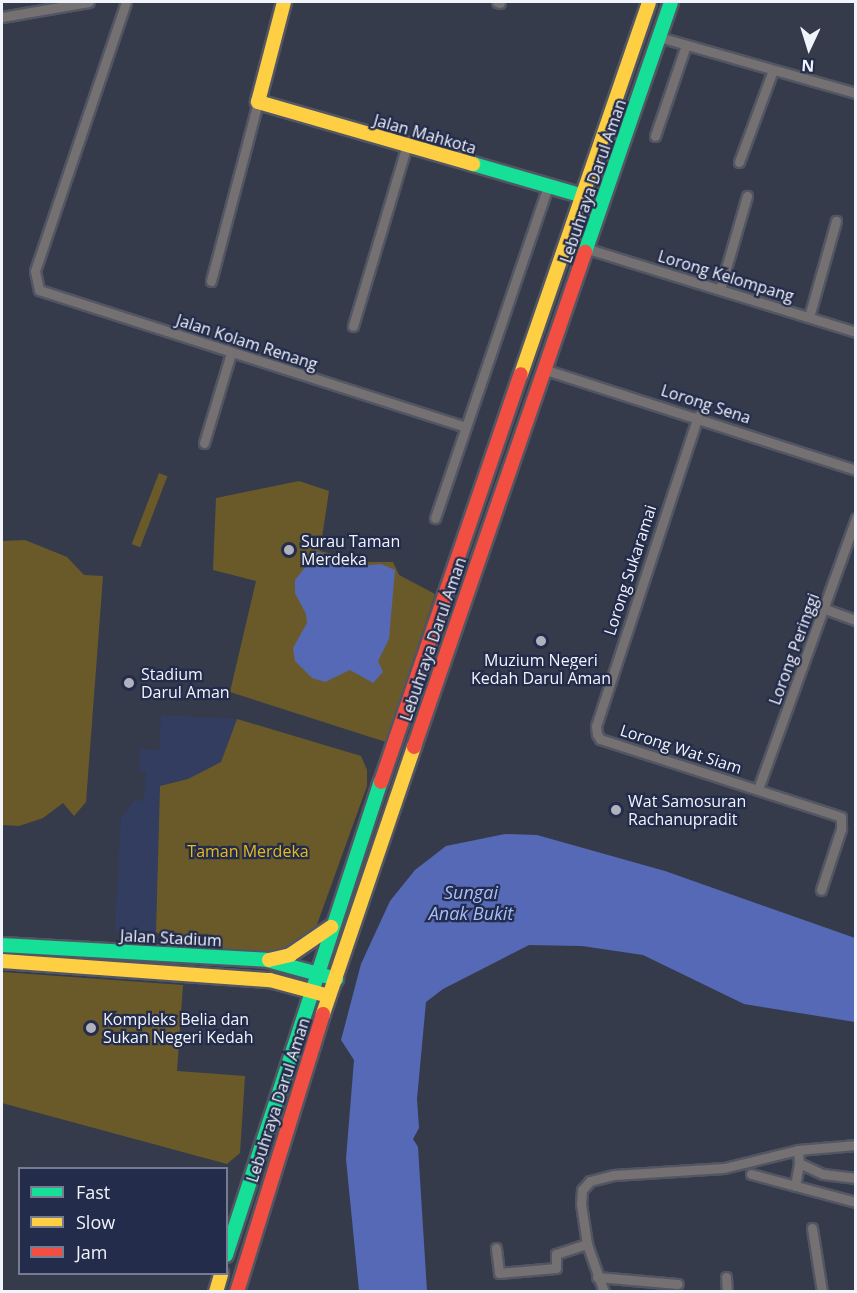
<!DOCTYPE html>
<html>
<head>
<meta charset="utf-8">
<style>
	body { margin:0 }
	#map { position:relative; width:857px; height:1293px; overflow:hidden; background:#363b4c; font-family:"Open Sans",sans-serif }
	div>[style] { position:absolute }
	.built>* { inset:0; background:#333d5f }
	.green>* { inset:0; background:#6b5a29; transform-origin:0 0 }
	.water>* { inset:0; background:#5569b6 }
	.roads { filter:drop-shadow(2px 0 #525663) drop-shadow(-2px 0 #525663) drop-shadow(0 2px #525663) drop-shadow(0 -2px #525663) }
	.street>* { height:9px; margin:-4.5px; padding:0 4.5px; transform-origin:4.5px; border-radius:4.5px; background:#757071 }
	.fast>* { height:14px; margin:-7px; padding:0 7px; transform-origin:7px; border-radius:7px; background:#16e098 }
	.slow>* { height:14px; margin:-7px; padding:0 7px; transform-origin:7px; border-radius:7px; background:#ffcf43 }
	.jam>* { height:14px; margin:-7px; padding:0 7px; transform-origin:7px; border-radius:7px; background:#f24e42 }
	.dots>* { width:16px; height:16px; translate:-50% -50%; box-sizing:border-box; border:3px solid #232c4a; border-radius:50% }
	span { translate:-50% -50%; white-space:nowrap; text-align:center; line-height:1.15; -webkit-text-stroke:4.5px #232c4a; paint-order:stroke }
	.street-label { font-size:16px; color:#f2f4fc }
	.poi-label { font-size:16px; color:#f2f4fc }
	.left { translate:0 -50%; text-align:left }
	.park-label { font-size:16px; color:#e7ba1e }
	.water-label { font-size:18px; color:#a8bdfe; font-style:italic }
	.frame { position:absolute; inset:0; border:3px solid #f2f4fc; pointer-events:none }
	.legend { position:absolute; left:18px; top:1167px; width:210px; height:108px; box-sizing:border-box; background:#232c4a; border:2px solid #767c91; margin:0; padding:8px 10px; list-style:none; font-size:18px; color:#f2f4fc }
	.legend li { display:flex; align-items:center; gap:12px; height:30px }
	.legend b { width:30px; border:2px solid #767c91 }
	.north { position:absolute; left:779px; top:18px; width:60px; height:60px; -webkit-text-stroke:4px #232c4a; paint-order:stroke; rotate:184deg; font-size:16px; font-weight:700; line-height:24px; text-align:center; color:#f2f4fc }
	.north::after { content:''; display:block; margin:auto; width:21px; height:27px; background:#f2f4fc; clip-path:polygon(50% 0,100% 100%,50% 72%,0 100%) }
</style>
</head>
<body>
<div id="map">
	<div class="built">
		<div style="clip-path:polygon(161px 715px,237px 719px,221px 762px,188px 779px,160px 786px,156px 932px,115px 931px,121px 817px,134px 801px,144px 800px,146px 772px,139px 771px,140px 749px,159px 750px)"></div>
	</div>
	<div class="green">
		<div style="left:159px;top:473px;width:9px;height:76px;rotate:21deg"></div>
		<div style="clip-path:polygon(299px 481px,329px 491px,320px 551px,365px 562px,393px 562px,399px 575px,435px 594px,386px 742px,230px 692px,256px 581px,213px 570px,216px 498px)"></div>
		<div style="clip-path:polygon(25px 540px,67px 557px,84px 575px,103px 576px,86px 802px,74px 816px,63px 803px,43px 818px,19px 826px,2px 825px,2px 541px)"></div>
		<div style="clip-path:polygon(237px 719px,361px 756px,367px 770px,367px 786px,315px 930px,274px 954px,189px 953px,156px 932px,160px 786px,188px 779px,221px 762px)"></div>
		<div style="clip-path:polygon(2px 972px,183px 985px,177px 1071px,245px 1076px,240px 1153px,227px 1164px,2px 1103px)"></div>
	</div>
	<div class="water">
		<div style="clip-path:polygon(318px 552px,361px 566px,381px 564px,395px 570px,389px 639px,378px 661px,383px 672px,373px 683px,350px 670px,325px 682px,312px 678px,295px 661px,293px 648px,307px 623px,306px 614px,295px 593px,295px 580px,311px 560px,309px 556px)"></div>
		<div style="clip-path:polygon(505px 834px,537px 835px,665px 871px,855px 938px,855px 1022px,744px 1004px,643px 955px,582px 946px,529px 945px,443px 989px,426px 1002px,417px 1099px,419px 1128px,413px 1139px,418px 1147px,427px 1291px,359px 1291px,346px 1159px,354px 1060px,341px 1040px,361px 964px,390px 901px,415px 870px,446px 846px)"></div>
	</div>
	<div class="roads">
		<div class="street">
			<div style="left:126px;top:2px;width:284px;rotate:108.7deg"></div>
			<div style="left:35px;top:271px;width:19px;rotate:78deg"></div>
			<div style="left:39px;top:290px;width:448px;rotate:17.8deg"></div>
			<div style="left:497px;top:2px;width:3px;rotate:18deg"></div>
			<div style="left:2px;top:17px;width:88px;rotate:-9.8deg"></div>
			<div style="left:659px;top:37px;width:205px;rotate:15.9deg"></div>
			<div style="left:655px;top:136px;width:96px;rotate:-71.2deg"></div>
			<div style="left:739px;top:162px;width:98px;rotate:-69.7deg"></div>
			<div style="left:588px;top:249px;width:281px;rotate:17.2deg"></div>
			<div style="left:211px;top:281px;width:185px;rotate:-75.3deg"></div>
			<div style="left:720px;top:289px;width:97px;rotate:-73.8deg"></div>
			<div style="left:809px;top:317px;width:100px;rotate:-74.3deg"></div>
			<div style="left:353px;top:326px;width:189px;rotate:-73.4deg"></div>
			<div style="left:546px;top:370px;width:326px;rotate:17.9deg"></div>
			<div style="left:698px;top:416px;width:326px;rotate:108.2deg"></div>
			<div style="left:596px;top:726px;width:8px;rotate:83deg"></div>
			<div style="left:597px;top:734px;width:6px;rotate:59deg"></div>
			<div style="left:600px;top:739px;width:253px;rotate:17.9deg"></div>
			<div style="left:841px;top:817px;width:12px;rotate:90deg"></div>
			<div style="left:841px;top:829px;width:64px;rotate:108.2deg"></div>
			<div style="left:204px;top:443px;width:94px;rotate:-73.3deg"></div>
			<div style="left:435px;top:518px;width:351px;rotate:-71.2deg"></div>
			<div style="left:825px;top:609px;width:33px;rotate:20deg"></div>
			<div style="left:758px;top:789px;width:288px;rotate:-70.1deg"></div>
			<div style="left:798px;top:1150px;width:13px;rotate:86deg"></div>
			<div style="left:799px;top:1163px;width:26px;rotate:25deg"></div>
			<div style="left:823px;top:1174px;width:33px;rotate:7deg"></div>
			<div style="left:751px;top:1174px;width:109px;rotate:14.9deg"></div>
			<div style="left:795px;top:1186px;width:23px;rotate:-80deg"></div>
			<div style="left:812px;top:1228px;width:65px;rotate:81.1deg"></div>
			<div style="left:496px;top:1248px;width:25px;rotate:83deg"></div>
			<div style="left:499px;top:1273px;width:57px;rotate:-5deg"></div>
			<div style="left:556px;top:1268px;width:14px;rotate:-90deg"></div>
			<div style="left:556px;top:1254px;width:33px;rotate:-18deg"></div>
			<div style="left:597px;top:1277px;width:81px;rotate:4.9deg"></div>
			<div style="left:726px;top:1277px;width:15px;rotate:86deg"></div>
			<div style="left:604px;top:1292px;width:51px;rotate:-109.5deg"></div>
			<div style="left:587px;top:1244px;width:40px;rotate:-98.5deg"></div>
			<div style="left:581px;top:1204px;width:14px;rotate:-86deg"></div>
			<div style="left:582px;top:1190px;width:12px;rotate:-48deg"></div>
			<div style="left:590px;top:1181px;width:25px;rotate:-14deg"></div>
			<div style="left:614px;top:1175px;width:110px;rotate:-3.6deg"></div>
			<div style="left:724px;top:1168px;width:76px;rotate:-13.7deg"></div>
			<div style="left:798px;top:1150px;width:58px;rotate:-4.9deg"></div>
		</div>
		<div class="fast">
			<div style="left:473px;top:164px;width:115px;rotate:16.2deg"></div>
			<div style="left:585px;top:252px;width:264px;rotate:-71deg"></div>
			<div style="left:2px;top:945px;width:265px;rotate:3.2deg"></div>
			<div style="left:267px;top:960px;width:72px;rotate:15.4deg"></div>
			<div style="left:226px;top:1255px;width:498px;rotate:-71.9deg"></div>
		</div>
		<div class="slow">
			<div style="left:284px;top:2px;width:103px;rotate:104.6deg"></div>
			<div style="left:258px;top:102px;width:224px;rotate:16.1deg"></div>
			<div style="left:521px;top:374px;width:393px;rotate:-71deg"></div>
			<div style="left:269px;top:960px;width:22px;rotate:-13deg"></div>
			<div style="left:290px;top:955px;width:50px;rotate:-34.3deg"></div>
			<div style="left:2px;top:961px;width:269px;rotate:4.1deg"></div>
			<div style="left:270px;top:980px;width:61px;rotate:15.2deg"></div>
			<div style="left:323px;top:1014px;width:282px;rotate:-71.2deg"></div>
			<div style="left:216px;top:1292px;width:19px;rotate:-74deg"></div>
		</div>
		<div class="jam">
			<div style="left:414px;top:747px;width:524px;rotate:-70.94deg"></div>
			<div style="left:381px;top:782px;width:431px;rotate:-71.1deg"></div>
			<div style="left:237px;top:1292px;width:291px;rotate:-72.8deg"></div>
		</div>
	</div>
	<div class="dots">
		<div style="left:289px;top:550px;background:#b0b3be"></div>
		<div style="left:541px;top:641px;background:#b0b3be"></div>
		<div style="left:129px;top:683px;background:#b0b3be"></div>
		<div style="left:616px;top:810px;background:#b0b3be"></div>
		<div style="left:91px;top:1028px;background:#b0b3be"></div>
	</div>
	<div class="street-label">
		<span style="left:425px;top:134px;rotate:16deg">Jalan Mahkota</span>
		<span style="left:593px;top:181px;rotate:-71deg">Lebuhraya Darul Aman</span>
		<span style="left:726px;top:276px;rotate:17deg">Lorong Kelompang</span>
		<span style="left:247px;top:342px;rotate:18deg">Jalan Kolam Renang</span>
		<span style="left:706px;top:404px;rotate:18deg">Lorong Sena</span>
		<span style="left:630px;top:570px;rotate:-72deg">Lorong Sukaramai</span>
		<span style="left:433px;top:639px;rotate:-71deg">Lebuhraya Darul Aman</span>
		<span style="left:794px;top:649px;rotate:-70deg">Lorong Peringgi</span>
		<span style="left:681px;top:749px;rotate:18deg">Lorong Wat Siam</span>
		<span style="left:171px;top:938px;rotate:3deg">Jalan Stadium</span>
		<span style="left:278px;top:1100px;rotate:-72deg">Lebuhraya Darul Aman</span>
	</div>
	<div class="poi-label">
		<span class="left" style="left:301px;top:550px">Surau Taman<br>Merdeka</span>
		<span style="left:541px;top:669px">Muzium Negeri<br>Kedah Darul Aman</span>
		<span class="left" style="left:141px;top:683px">Stadium<br>Darul Aman</span>
		<span class="left" style="left:628px;top:810px">Wat Samosuran<br>Rachanupradit</span>
		<span class="left" style="left:103px;top:1028px">Kompleks Belia dan<br>Sukan Negeri Kedah</span>
	</div>
	<div class="park-label">
		<span style="left:248px;top:851px">Taman Merdeka</span>
	</div>
	<div class="water-label">
		<span style="left:471px;top:903px">Sungai<br>Anak Bukit</span>
	</div>
	<div class="frame"></div>
	<ul class="legend">
	<li><b style="height:8px;background:#16e098"></b>Fast</li>
	<li><b style="height:8px;background:#ffcf43"></b>Slow</li>
	<li><b style="height:8px;background:#f24e42"></b>Jam</li>
	</ul>
	<div class="north">N</div>
</div>
</body>
</html>
